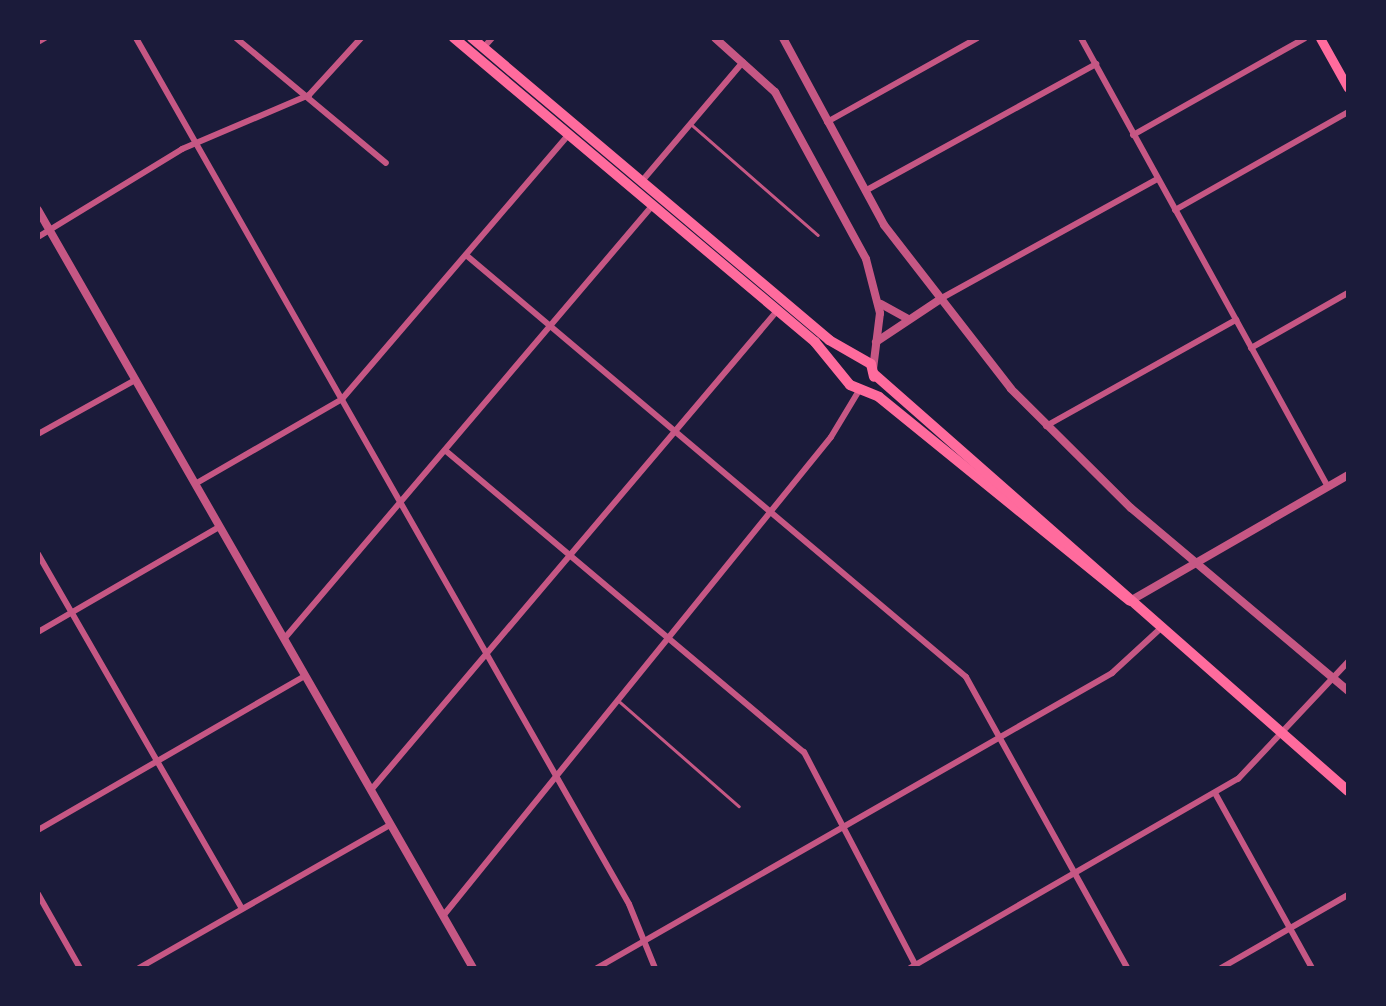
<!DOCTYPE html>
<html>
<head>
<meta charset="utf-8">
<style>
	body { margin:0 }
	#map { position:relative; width:1386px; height:1006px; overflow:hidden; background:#1b1b3a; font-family:Raleway,sans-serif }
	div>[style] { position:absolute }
	.service>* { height:2.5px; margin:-1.25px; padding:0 1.25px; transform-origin:1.25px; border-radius:1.25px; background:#c65784 }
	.minor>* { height:6px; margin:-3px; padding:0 3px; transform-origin:3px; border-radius:3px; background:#c65784 }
	.tertiary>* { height:8px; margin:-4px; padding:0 4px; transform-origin:4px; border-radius:4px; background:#c65784 }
	.secondary>* { height:9px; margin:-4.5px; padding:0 4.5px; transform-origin:4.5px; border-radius:4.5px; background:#ff6b9d }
	.primary>* { height:10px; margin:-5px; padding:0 5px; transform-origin:5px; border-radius:5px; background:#ff6b9d }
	span { translate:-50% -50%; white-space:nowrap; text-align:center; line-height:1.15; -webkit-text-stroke:8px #1b1b3a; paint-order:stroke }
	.frame { position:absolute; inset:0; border:40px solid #1b1b3a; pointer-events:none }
</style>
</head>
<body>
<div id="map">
	<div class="service">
		<div style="left:692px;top:125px;width:167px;rotate:41.1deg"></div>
		<div style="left:620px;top:702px;width:158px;rotate:41.2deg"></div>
	</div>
	<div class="minor">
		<div style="left:136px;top:38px;width:996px;rotate:60.35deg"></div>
		<div style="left:629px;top:904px;width:69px;rotate:67.9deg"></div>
		<div style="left:236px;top:38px;width:195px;rotate:39.8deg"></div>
		<div style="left:1081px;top:38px;width:512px;rotate:61.18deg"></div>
		<div style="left:38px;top:42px;width:8px;rotate:-30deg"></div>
		<div style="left:484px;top:47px;width:12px;rotate:-48deg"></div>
		<div style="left:827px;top:122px;width:172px;rotate:-29.2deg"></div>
		<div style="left:1133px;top:135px;width:197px;rotate:-29.4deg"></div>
		<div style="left:642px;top:181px;width:156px;rotate:-49.7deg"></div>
		<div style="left:865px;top:191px;width:264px;rotate:-28.8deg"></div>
		<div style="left:1175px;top:210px;width:199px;rotate:-29.5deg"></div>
		<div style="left:38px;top:237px;width:169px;rotate:-31.4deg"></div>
		<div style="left:182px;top:149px;width:138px;rotate:-23deg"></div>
		<div style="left:309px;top:95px;width:77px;rotate:-47.6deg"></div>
		<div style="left:466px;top:255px;width:654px;rotate:40.16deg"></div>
		<div style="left:966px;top:677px;width:333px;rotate:61deg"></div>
		<div style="left:940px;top:299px;width:248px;rotate:-28.9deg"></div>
		<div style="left:1251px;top:348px;width:112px;rotate:-29.6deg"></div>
		<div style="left:1046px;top:426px;width:218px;rotate:-29.2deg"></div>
		<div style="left:38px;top:434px;width:111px;rotate:-29.1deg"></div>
		<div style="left:446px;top:451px;width:468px;rotate:40.1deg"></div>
		<div style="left:804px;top:752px;width:244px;rotate:62.4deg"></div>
		<div style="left:195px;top:484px;width:170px;rotate:-30deg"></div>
		<div style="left:342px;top:399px;width:349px;rotate:-49.4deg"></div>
		<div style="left:38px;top:554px;width:409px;rotate:60.1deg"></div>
		<div style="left:38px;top:632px;width:209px;rotate:-30.1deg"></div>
		<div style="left:284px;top:639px;width:568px;rotate:-49.64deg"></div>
		<div style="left:371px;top:790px;width:628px;rotate:-49.72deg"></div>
		<div style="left:1215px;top:793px;width:200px;rotate:61deg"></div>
		<div style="left:38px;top:830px;width:308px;rotate:-30deg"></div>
		<div style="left:38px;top:894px;width:85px;rotate:60.4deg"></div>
		<div style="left:443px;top:916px;width:616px;rotate:-50.99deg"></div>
		<div style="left:831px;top:437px;width:56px;rotate:-58.9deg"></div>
		<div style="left:139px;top:968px;width:289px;rotate:-29.7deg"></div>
		<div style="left:597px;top:968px;width:594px;rotate:-29.8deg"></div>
		<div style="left:1112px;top:673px;width:65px;rotate:-42.5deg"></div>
		<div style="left:910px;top:968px;width:379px;rotate:-30deg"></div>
		<div style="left:1238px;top:779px;width:161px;rotate:-46.8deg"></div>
		<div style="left:1221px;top:968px;width:146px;rotate:-29.9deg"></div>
	</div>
	<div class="tertiary">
		<div style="left:715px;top:38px;width:81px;rotate:42deg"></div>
		<div style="left:775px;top:92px;width:190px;rotate:61.4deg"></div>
		<div style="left:866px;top:259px;width:56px;rotate:75.5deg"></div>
		<div style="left:880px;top:313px;width:56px;rotate:97.1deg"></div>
		<div style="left:783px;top:38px;width:213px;rotate:61.6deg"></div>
		<div style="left:884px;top:225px;width:207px;rotate:52.2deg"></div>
		<div style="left:1011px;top:389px;width:169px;rotate:44.8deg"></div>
		<div style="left:1131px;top:508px;width:284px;rotate:40.1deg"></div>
		<div style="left:38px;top:210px;width:874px;rotate:60.15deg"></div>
		<div style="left:881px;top:304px;width:29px;rotate:29deg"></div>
		<div style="left:876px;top:342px;width:76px;rotate:-33.7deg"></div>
		<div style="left:1130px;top:601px;width:252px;rotate:-30deg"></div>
	</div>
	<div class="secondary">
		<div style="left:1320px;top:38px;width:57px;rotate:60.8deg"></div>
	</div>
	<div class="primary">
		<div style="left:454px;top:38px;width:472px;rotate:40.1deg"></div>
		<div style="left:815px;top:342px;width:55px;rotate:50.9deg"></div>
		<div style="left:850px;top:385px;width:31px;rotate:22deg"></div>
		<div style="left:879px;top:397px;width:323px;rotate:39.1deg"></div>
		<div style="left:472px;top:38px;width:468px;rotate:40.2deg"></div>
		<div style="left:829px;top:340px;width:48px;rotate:29.7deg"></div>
		<div style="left:871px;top:364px;width:13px;rotate:77deg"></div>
		<div style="left:874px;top:374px;width:631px;rotate:41.34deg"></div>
	</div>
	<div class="frame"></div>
</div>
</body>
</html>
